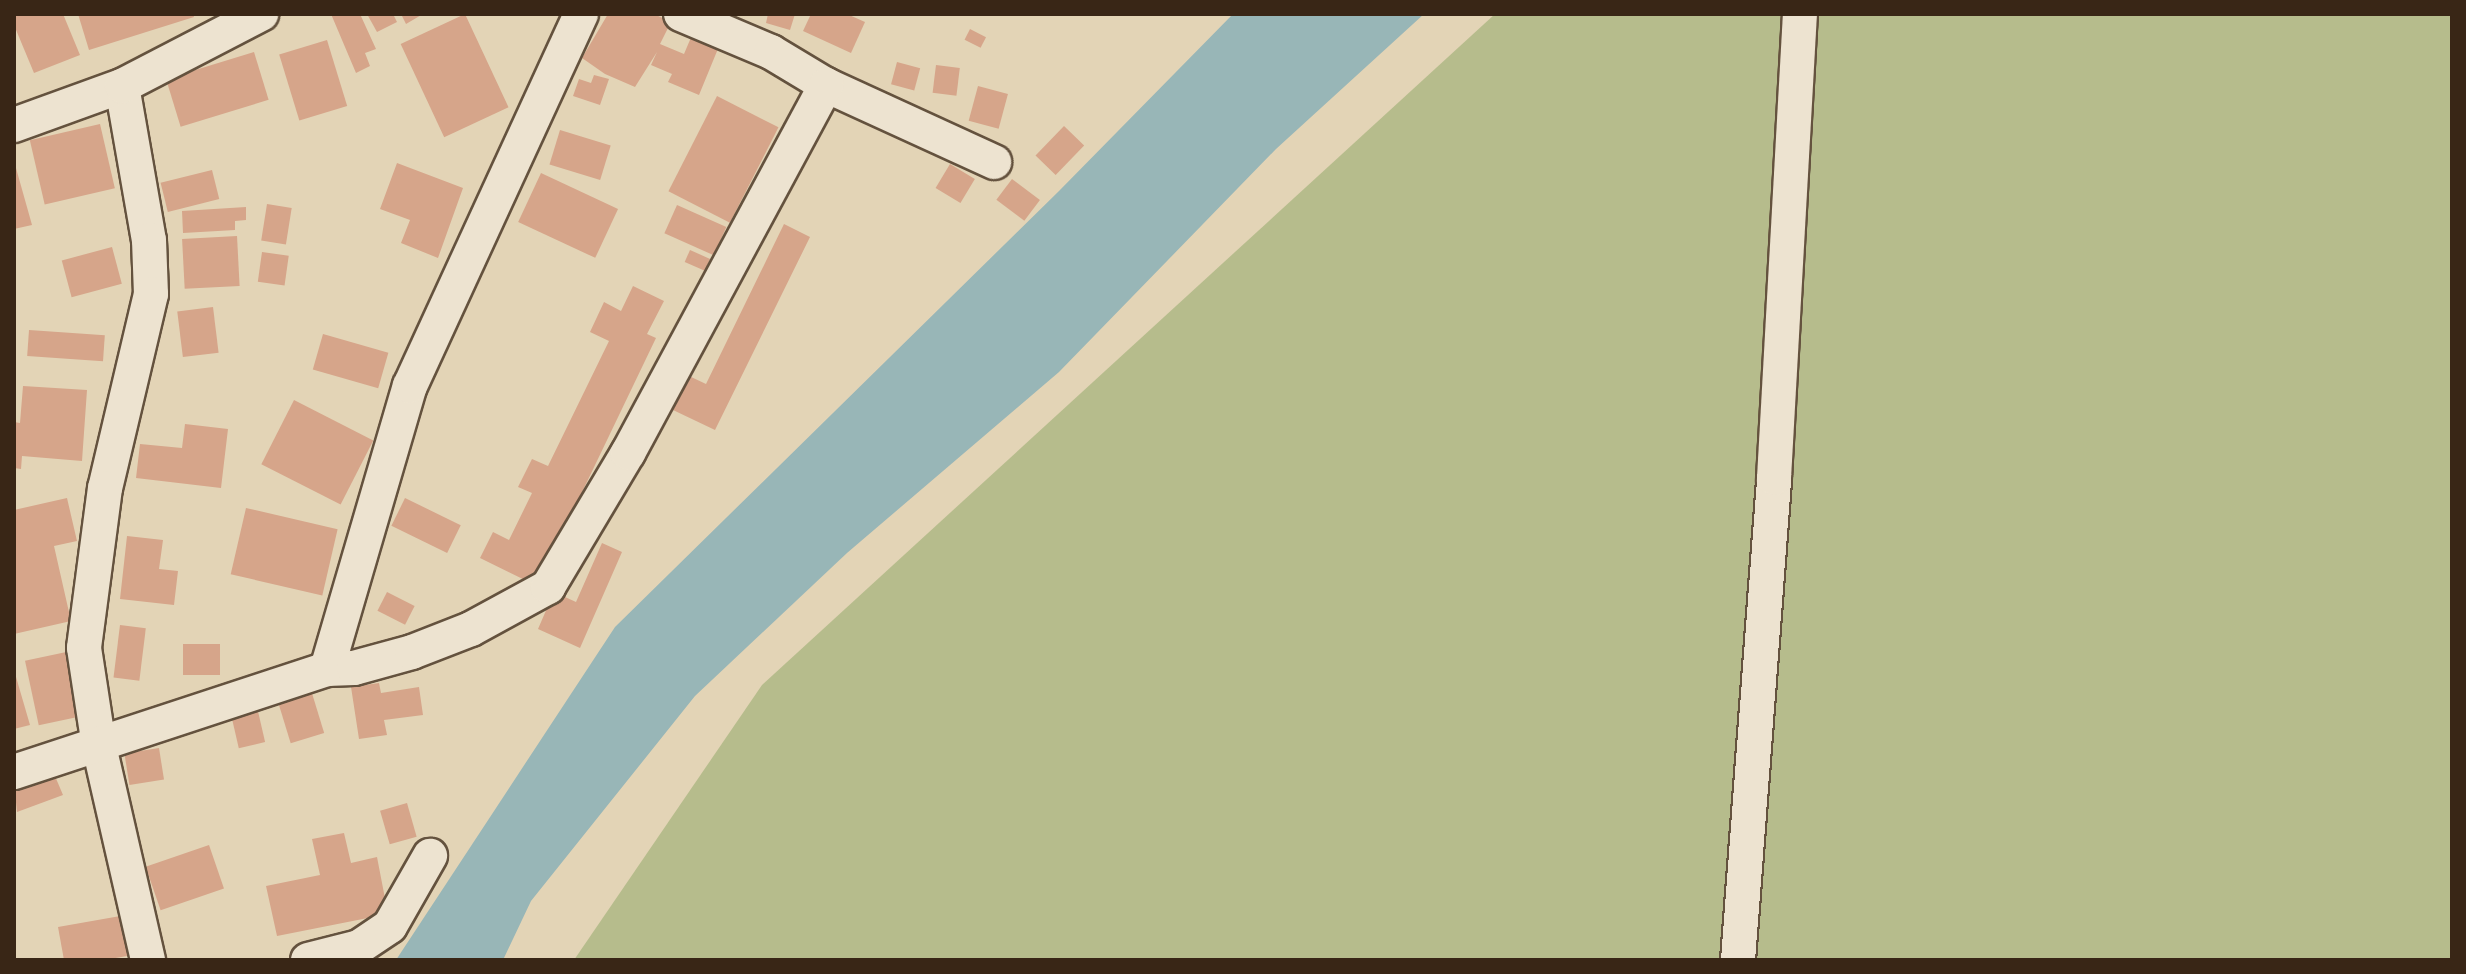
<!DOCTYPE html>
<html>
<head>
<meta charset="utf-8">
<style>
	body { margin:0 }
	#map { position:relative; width:2466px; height:974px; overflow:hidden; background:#e3d4b6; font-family:Cardo,serif }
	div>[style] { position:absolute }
	.green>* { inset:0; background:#b6bc8c }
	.water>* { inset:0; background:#98b6b7 }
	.building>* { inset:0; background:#d6a58a; transform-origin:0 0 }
	.roads { filter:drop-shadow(2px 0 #64523e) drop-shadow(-2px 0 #64523e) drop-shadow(0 2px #64523e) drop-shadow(0 -2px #64523e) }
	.street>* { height:34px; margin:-17px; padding:0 17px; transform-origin:17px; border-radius:17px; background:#ede3d0 }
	span { translate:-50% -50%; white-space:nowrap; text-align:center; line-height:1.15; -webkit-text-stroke:6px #ede3d0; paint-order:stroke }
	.frame { position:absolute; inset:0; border:16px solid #392616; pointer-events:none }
</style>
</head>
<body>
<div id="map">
	<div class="green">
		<div style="clip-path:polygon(1495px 14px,2452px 14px,2452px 960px,574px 960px,762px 685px)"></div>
	</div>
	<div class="water">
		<div style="clip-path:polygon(1233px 14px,1424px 14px,1276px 149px,1059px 372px,847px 553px,695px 696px,531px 901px,503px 960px,396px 960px,615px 627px,1059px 191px)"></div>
	</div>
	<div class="building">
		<div style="clip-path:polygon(14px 14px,63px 14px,80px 55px,34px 73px,14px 25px)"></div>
		<div style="clip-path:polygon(78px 14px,193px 14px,194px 17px,89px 50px)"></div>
		<div style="clip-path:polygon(331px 14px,360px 14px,376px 49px,365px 53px,370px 66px,356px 73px)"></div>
		<div style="clip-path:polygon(367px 14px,393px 14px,397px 22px,377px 32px)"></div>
		<div style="clip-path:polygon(401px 14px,423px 14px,406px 24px)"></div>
		<div style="left:465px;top:14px;width:103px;height:71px;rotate:65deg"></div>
		<div style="clip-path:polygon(608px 14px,654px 14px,671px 22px,660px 44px,684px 54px,695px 28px,722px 39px,699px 95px,668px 82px,672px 74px,651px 65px,657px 52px,635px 87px,605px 74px,582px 58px)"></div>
		<div style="clip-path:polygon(768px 14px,795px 14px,790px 30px,766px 23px)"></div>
		<div style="clip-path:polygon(811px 14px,847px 14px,865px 22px,851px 53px,803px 31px)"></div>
		<div style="left:970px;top:29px;width:18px;height:12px;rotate:27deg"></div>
		<div style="left:327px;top:40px;width:69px;height:50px;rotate:73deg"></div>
		<div style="left:254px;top:52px;width:50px;height:92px;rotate:73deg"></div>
		<div style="left:897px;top:62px;width:24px;height:23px;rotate:15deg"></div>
		<div style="left:936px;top:65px;width:24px;height:28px;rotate:7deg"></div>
		<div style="clip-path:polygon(594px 75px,609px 79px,600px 105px,573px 96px,579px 79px,591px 83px)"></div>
		<div style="left:978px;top:86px;width:31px;height:36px;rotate:15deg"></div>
		<div style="left:717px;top:96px;width:69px;height:107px;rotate:27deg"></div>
		<div style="left:100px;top:124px;width:66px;height:72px;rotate:77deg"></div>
		<div style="left:1064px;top:126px;width:28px;height:41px;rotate:44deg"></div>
		<div style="left:560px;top:130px;width:53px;height:36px;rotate:17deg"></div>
		<div style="clip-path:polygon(14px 161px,32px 225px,14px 229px)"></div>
		<div style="clip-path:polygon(397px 163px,463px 188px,438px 258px,401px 243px,410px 220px,380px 209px)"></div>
		<div style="left:950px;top:164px;width:29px;height:28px;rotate:31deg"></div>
		<div style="left:212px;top:170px;width:30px;height:53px;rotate:76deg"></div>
		<div style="left:541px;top:173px;width:85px;height:54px;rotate:25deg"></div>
		<div style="left:1012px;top:179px;width:35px;height:26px;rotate:37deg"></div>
		<div style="left:267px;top:204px;width:25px;height:37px;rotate:9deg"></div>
		<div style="left:677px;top:205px;width:54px;height:31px;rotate:24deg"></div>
		<div style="clip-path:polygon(246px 207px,246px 220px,235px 221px,235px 230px,183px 233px,182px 211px)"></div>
		<div style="clip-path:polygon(784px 224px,810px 237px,715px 430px,673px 410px,689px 376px,706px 384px)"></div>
		<div style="left:237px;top:236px;width:50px;height:55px;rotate:87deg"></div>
		<div style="left:112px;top:247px;width:38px;height:52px;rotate:75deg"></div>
		<div style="left:690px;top:250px;width:22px;height:13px;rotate:24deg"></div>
		<div style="left:262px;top:252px;width:27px;height:30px;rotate:8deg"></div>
		<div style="clip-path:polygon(633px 286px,664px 301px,647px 334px,656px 338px,537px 586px,480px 558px,493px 532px,509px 540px,532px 493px,518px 487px,532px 459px,548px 466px,609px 341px,590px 332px,604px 302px,621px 311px)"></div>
		<div style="left:213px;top:307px;width:46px;height:36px;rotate:83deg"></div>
		<div style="left:29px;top:330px;width:76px;height:26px;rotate:4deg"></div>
		<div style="left:323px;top:334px;width:68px;height:37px;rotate:16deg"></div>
		<div style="clip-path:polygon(23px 386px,87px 390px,82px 461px,22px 456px,21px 469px,14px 468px,14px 422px,20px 423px)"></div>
		<div style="left:294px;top:400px;width:89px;height:72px;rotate:27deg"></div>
		<div style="clip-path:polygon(185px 424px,228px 429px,221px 488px,136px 478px,140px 444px,182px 448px)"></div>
		<div style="clip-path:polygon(67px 498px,77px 541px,54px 546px,71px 621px,14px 634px,14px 510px)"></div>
		<div style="left:405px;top:498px;width:62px;height:31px;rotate:26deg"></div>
		<div style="left:246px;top:508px;width:94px;height:68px;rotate:13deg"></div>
		<div style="clip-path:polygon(127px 536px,163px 540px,159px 569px,178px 571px,174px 605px,120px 599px)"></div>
		<div style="clip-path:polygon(602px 543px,622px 552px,580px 648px,538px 629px,554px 592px,576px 602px)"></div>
		<div style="left:387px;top:592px;width:31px;height:21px;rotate:27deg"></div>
		<div style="left:120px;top:625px;width:26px;height:53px;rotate:7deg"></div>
		<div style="left:220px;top:644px;width:31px;height:37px;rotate:90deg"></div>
		<div style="left:71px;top:651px;width:66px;height:47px;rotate:78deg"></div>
		<div style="clip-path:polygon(14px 670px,30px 725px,14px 729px)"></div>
		<div style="clip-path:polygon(379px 683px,381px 693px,419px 687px,423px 715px,384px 720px,387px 735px,359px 739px,351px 687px)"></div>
		<div style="left:311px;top:690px;width:45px;height:35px;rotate:73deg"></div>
		<div style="left:257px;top:707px;width:36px;height:27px;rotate:77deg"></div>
		<div style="left:159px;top:748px;width:32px;height:35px;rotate:81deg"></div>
		<div style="clip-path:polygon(52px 769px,63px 795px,17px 812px,14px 783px)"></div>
		<div style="left:407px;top:803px;width:35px;height:28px;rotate:74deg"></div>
		<div style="clip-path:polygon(344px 833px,351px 863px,377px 857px,388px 914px,277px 936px,266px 886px,320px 875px,312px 839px)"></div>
		<div style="left:209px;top:845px;width:46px;height:67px;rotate:71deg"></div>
		<div style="clip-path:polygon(126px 915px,133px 955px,104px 960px,64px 960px,58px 927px)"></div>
	</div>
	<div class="roads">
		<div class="street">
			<div style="left:681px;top:14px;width:98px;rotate:22.9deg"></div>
			<div style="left:771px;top:52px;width:64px;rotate:31deg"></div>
			<div style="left:826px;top:85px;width:185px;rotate:24.6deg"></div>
			<div style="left:122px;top:86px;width:156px;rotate:80.1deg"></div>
			<div style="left:149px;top:240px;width:54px;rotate:87.9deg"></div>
			<div style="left:151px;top:294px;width:199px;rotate:103.3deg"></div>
			<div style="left:105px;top:488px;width:161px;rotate:97.5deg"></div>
			<div style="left:84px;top:648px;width:99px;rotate:81.3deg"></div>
			<div style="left:99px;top:746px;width:220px;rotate:77.1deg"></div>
			<div style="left:14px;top:125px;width:115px;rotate:-19.9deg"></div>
			<div style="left:122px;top:86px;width:157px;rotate:-27.4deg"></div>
			<div style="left:327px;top:669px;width:295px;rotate:-73.7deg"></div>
			<div style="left:410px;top:386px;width:409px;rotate:-65.3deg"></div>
			<div style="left:14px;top:772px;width:330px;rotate:-18.2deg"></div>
			<div style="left:327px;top:669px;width:27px;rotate:-2deg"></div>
			<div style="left:354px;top:668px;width:60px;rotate:-15.4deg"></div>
			<div style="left:412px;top:652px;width:63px;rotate:-21.3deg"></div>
			<div style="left:471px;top:629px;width:88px;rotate:-28.6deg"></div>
			<div style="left:548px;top:587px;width:156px;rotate:-59.2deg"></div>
			<div style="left:628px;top:453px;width:418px;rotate:-61.7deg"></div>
			<div style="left:308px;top:960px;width:53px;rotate:-14.3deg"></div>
			<div style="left:359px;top:947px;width:37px;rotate:-34deg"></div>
			<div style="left:390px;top:926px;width:81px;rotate:-60.3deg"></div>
			<div style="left:1738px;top:960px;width:483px;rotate:-85.7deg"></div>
			<div style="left:1774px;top:478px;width:465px;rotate:-86.8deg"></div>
		</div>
	</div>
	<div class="frame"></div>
</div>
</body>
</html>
